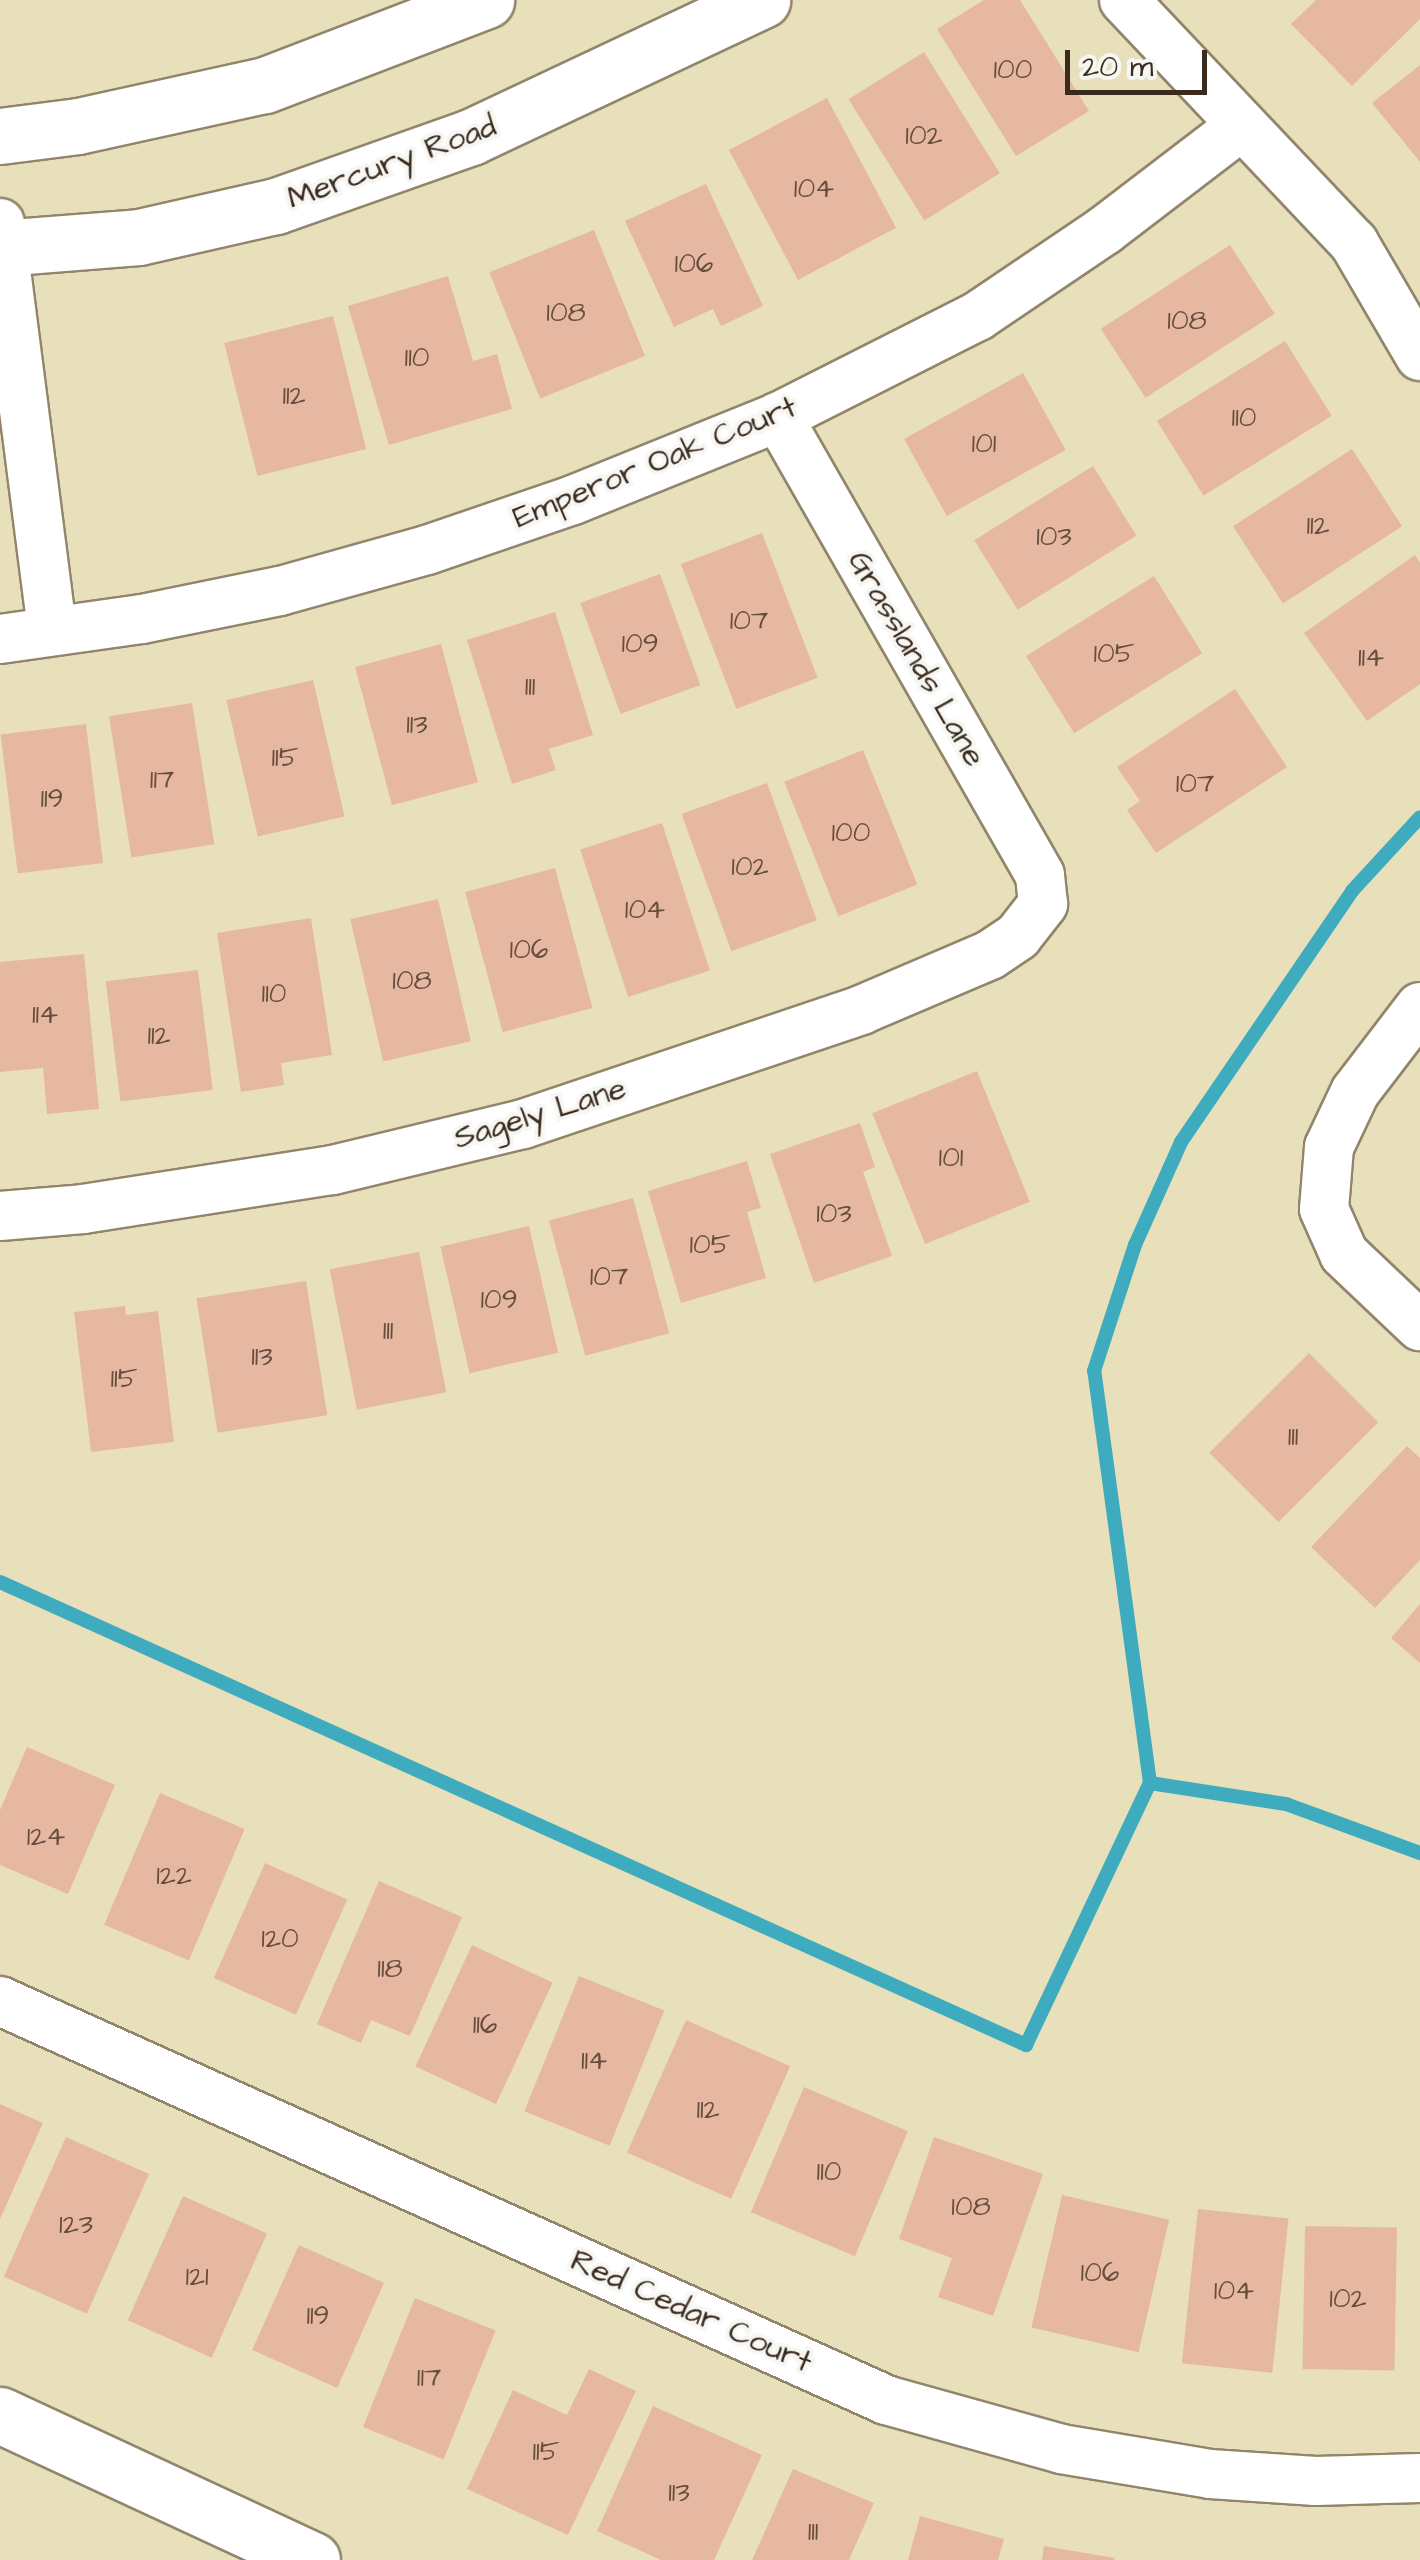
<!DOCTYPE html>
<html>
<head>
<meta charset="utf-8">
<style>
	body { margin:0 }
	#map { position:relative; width:1420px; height:2560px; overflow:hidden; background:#e8e0ba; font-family:"Architects Daughter",sans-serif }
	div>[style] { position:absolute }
	.stream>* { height:14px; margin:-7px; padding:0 7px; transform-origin:7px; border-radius:7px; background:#3fabbf }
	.building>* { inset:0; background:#e7b8a1; transform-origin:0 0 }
	.roads { filter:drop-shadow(2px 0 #92856c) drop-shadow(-2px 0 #92856c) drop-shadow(0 2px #92856c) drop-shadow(0 -2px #92856c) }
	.minor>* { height:48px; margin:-24px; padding:0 24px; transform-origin:24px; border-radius:24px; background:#fff }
	.tertiary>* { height:55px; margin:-27.5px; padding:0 27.5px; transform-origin:27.5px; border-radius:27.5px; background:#fff }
	.secondary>* { height:55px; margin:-27.5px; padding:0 27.5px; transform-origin:27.5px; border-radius:27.5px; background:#fff }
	span { translate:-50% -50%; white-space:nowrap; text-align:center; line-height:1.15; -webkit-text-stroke:8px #f6f6f2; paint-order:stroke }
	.number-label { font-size:28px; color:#664e3f }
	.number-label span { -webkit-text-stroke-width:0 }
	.street-label { font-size:32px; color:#3b2a1e }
	.scale { position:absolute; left:1065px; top:50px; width:142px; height:45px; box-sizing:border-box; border:5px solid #3b2a1e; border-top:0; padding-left:12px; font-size:30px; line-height:35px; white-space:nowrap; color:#3b2a1e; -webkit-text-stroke:8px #f6f6f2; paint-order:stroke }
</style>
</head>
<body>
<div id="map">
	<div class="stream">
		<div style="left:0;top:1582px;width:1126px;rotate:24.29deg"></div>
		<div style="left:1026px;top:2045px;width:290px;rotate:-64.7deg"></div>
		<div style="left:1150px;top:1783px;width:416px;rotate:-97.7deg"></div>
		<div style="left:1094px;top:1371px;width:133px;rotate:-72deg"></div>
		<div style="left:1135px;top:1245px;width:113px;rotate:-65.9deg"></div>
		<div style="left:1181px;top:1142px;width:304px;rotate:-55.7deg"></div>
		<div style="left:1352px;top:891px;width:100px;rotate:-47.4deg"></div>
		<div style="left:1150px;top:1783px;width:138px;rotate:8.8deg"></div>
		<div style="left:1286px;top:1804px;width:143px;rotate:20.1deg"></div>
	</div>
	<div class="building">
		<div style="clip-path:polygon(984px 0,1020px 0,1089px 111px,1016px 156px,937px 29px)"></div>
		<div style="clip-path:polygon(1316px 0,1420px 0,1420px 19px,1352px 86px,1291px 24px)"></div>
		<div style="left:924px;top:52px;width:143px;height:89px;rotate:58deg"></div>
		<div style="clip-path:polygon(1420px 65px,1420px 162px,1372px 103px)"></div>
		<div style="left:827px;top:98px;width:147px;height:111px;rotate:62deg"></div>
		<div style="clip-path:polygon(706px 184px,763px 306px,721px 326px,713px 309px,674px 327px,625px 221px)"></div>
		<div style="left:594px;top:230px;width:136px;height:113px;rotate:68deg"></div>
		<div style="left:1230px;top:245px;width:82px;height:154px;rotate:57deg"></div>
		<div style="clip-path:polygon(448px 276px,473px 361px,497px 354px,512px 409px,389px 445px,348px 306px)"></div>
		<div style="left:333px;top:316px;width:137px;height:112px;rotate:76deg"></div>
		<div style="left:1285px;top:341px;width:88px;height:151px;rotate:58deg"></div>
		<div style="left:1023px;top:373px;width:88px;height:136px;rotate:61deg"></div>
		<div style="left:1352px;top:449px;width:92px;height:142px;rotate:57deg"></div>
		<div style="left:1093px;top:466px;width:82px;height:140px;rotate:58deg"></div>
		<div style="left:762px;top:533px;width:155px;height:87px;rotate:69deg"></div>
		<div style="clip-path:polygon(1415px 555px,1420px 563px,1420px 684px,1367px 721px,1304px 633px)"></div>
		<div style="left:660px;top:574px;width:118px;height:85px;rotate:70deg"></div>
		<div style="left:1154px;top:576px;width:91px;height:151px;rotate:58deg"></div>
		<div style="clip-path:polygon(555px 612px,593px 735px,549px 749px,556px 770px,512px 784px,467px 640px)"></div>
		<div style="left:441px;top:644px;width:143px;height:89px;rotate:75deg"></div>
		<div style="left:313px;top:680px;width:140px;height:89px;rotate:77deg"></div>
		<div style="clip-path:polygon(1235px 689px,1287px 767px,1156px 853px,1127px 810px,1140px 801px,1117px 767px)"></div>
		<div style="left:192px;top:703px;width:143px;height:84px;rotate:81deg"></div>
		<div style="left:86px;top:724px;width:140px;height:86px;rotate:83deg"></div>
		<div style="left:863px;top:750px;width:145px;height:85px;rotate:68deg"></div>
		<div style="left:767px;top:783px;width:146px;height:91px;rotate:70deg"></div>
		<div style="left:662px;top:823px;width:155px;height:86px;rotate:72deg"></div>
		<div style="left:555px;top:868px;width:145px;height:93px;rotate:75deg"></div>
		<div style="left:438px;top:899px;width:146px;height:90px;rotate:77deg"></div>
		<div style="clip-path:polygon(311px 918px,332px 1055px,281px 1063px,284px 1085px,241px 1092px,217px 933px)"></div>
		<div style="clip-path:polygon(84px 954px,99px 1109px,47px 1114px,43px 1068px,0 1072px,0 962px)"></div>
		<div style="left:198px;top:970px;width:121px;height:93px;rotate:83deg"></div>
		<div style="left:977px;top:1071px;width:141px;height:113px;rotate:68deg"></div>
		<div style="clip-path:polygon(860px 1123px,875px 1167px,863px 1172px,892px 1256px,814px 1283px,770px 1154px)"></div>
		<div style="clip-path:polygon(747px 1161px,761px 1208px,747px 1212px,766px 1278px,681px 1303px,648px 1191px)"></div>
		<div style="left:633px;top:1198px;width:140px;height:87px;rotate:75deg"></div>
		<div style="left:529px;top:1226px;width:130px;height:91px;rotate:77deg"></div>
		<div style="left:419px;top:1252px;width:143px;height:91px;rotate:79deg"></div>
		<div style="left:306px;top:1281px;width:136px;height:111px;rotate:81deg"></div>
		<div style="clip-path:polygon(125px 1306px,126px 1315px,158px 1311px,174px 1442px,91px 1452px,74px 1312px)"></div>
		<div style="left:1309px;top:1353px;width:98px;height:141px;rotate:45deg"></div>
		<div style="clip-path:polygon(1407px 1446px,1420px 1458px,1420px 1560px,1375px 1608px,1311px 1547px)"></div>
		<div style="clip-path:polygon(1420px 1604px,1420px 1663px,1391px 1638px)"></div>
		<div style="clip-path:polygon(27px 1747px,115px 1785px,68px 1894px,0 1865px,0 1810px)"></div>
		<div style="left:160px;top:1793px;width:92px;height:143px;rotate:23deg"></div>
		<div style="left:265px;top:1863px;width:90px;height:126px;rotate:24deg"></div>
		<div style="clip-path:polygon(379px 1881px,462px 1917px,410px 2036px,371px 2020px,361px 2043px,317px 2024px)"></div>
		<div style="left:472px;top:1945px;width:89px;height:134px;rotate:25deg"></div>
		<div style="left:579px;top:1976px;width:92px;height:146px;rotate:22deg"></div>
		<div style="left:686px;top:2020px;width:114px;height:145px;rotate:24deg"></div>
		<div style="left:804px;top:2087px;width:113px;height:136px;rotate:23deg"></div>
		<div style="clip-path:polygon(0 2104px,43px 2123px,0 2219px)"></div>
		<div style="left:66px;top:2137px;width:91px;height:153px;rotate:24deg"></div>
		<div style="clip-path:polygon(934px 2137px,1043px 2174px,993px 2316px,938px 2297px,952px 2258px,899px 2239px)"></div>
		<div style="left:1062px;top:2195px;width:110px;height:136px;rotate:13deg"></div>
		<div style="left:183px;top:2196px;width:92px;height:136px;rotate:24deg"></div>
		<div style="left:1198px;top:2209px;width:91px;height:155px;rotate:6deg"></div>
		<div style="left:1305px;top:2226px;width:92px;height:143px;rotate:1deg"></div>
		<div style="left:299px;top:2245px;width:93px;height:115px;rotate:24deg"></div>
		<div style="left:415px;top:2298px;width:87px;height:139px;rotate:22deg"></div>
		<div style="clip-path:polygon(589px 2369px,636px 2391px,568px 2535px,467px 2489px,513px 2390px,567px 2415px)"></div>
		<div style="clip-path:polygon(653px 2406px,762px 2455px,714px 2560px,661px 2560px,597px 2531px)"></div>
		<div style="clip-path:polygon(793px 2469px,874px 2503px,849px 2560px,752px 2560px)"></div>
		<div style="clip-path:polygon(920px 2516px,1004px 2539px,998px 2560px,908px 2560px)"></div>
		<div style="clip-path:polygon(1044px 2546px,1115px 2558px,1114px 2560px,1042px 2560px)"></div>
	</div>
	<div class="roads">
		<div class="minor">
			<div style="left:1124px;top:0;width:335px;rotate:46.6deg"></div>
			<div style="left:1354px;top:243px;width:131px;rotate:59.7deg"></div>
			<div style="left:0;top:223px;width:411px;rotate:82.7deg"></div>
			<div style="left:0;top:639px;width:143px;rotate:-8deg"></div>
			<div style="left:142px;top:619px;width:141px;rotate:-11.5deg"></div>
			<div style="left:280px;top:591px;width:153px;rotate:-15.6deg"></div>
			<div style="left:427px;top:550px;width:154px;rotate:-18.9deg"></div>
			<div style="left:573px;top:500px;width:221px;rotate:-22deg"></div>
			<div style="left:778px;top:417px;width:224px;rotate:-26.8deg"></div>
			<div style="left:978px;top:316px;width:153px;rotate:-34.1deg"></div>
			<div style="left:1105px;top:230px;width:171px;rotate:-37.4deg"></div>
			<div style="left:1420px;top:1007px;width:107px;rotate:127.4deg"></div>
			<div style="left:1355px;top:1092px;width:61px;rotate:115.3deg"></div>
			<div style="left:1329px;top:1147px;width:62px;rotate:94.6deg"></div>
			<div style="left:1324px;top:1209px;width:49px;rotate:66deg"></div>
			<div style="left:1344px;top:1254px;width:105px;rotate:43.5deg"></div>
			<div style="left:0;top:1216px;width:83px;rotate:-4.8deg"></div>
			<div style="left:83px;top:1209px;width:253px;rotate:-8.9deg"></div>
			<div style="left:333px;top:1170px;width:195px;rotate:-13.6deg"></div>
			<div style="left:523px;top:1124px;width:357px;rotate:-18.6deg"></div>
			<div style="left:861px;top:1010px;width:140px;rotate:-23.1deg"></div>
			<div style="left:990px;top:955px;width:34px;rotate:-34deg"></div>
			<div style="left:1018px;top:936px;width:41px;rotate:-52deg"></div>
			<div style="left:1043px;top:904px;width:29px;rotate:-96deg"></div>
			<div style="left:1040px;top:875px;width:528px;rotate:-119.77deg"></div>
			<div style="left:0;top:2001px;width:972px;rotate:24.24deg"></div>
			<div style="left:886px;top:2400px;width:182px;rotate:15.6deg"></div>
			<div style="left:1061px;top:2449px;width:151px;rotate:9.5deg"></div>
			<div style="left:1210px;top:2474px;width:106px;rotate:3.8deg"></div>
			<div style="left:1316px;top:2481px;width:104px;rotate:-1.7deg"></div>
		</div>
		<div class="tertiary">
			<div style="left:0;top:2415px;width:344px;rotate:24.9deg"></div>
		</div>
		<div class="secondary">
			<div style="left:0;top:136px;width:79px;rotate:-7.3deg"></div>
			<div style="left:78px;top:126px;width:191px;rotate:-12.4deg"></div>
			<div style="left:265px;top:85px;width:237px;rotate:-21deg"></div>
			<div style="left:0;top:248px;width:139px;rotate:-4.5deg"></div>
			<div style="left:139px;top:237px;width:140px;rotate:-12.8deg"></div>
			<div style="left:276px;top:206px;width:207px;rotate:-19.5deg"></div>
			<div style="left:471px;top:137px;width:322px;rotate:-25.2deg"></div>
		</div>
	</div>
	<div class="number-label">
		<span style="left:1013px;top:70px">100</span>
		<span style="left:924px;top:136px">102</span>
		<span style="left:814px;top:189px">104</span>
		<span style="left:694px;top:264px">106</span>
		<span style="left:566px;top:313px">108</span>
		<span style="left:1187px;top:321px">108</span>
		<span style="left:417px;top:358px">110</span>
		<span style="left:294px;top:396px">112</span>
		<span style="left:1244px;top:418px">110</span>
		<span style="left:984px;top:444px">101</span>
		<span style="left:1318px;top:526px">112</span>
		<span style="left:1054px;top:537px">103</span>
		<span style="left:749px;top:621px">107</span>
		<span style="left:640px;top:644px">109</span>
		<span style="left:1114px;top:654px">105</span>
		<span style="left:1371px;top:658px">114</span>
		<span style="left:530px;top:687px">111</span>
		<span style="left:417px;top:725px">113</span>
		<span style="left:285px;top:758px">115</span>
		<span style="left:162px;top:780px">117</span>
		<span style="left:1195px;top:784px">107</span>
		<span style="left:52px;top:799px">119</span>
		<span style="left:851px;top:833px">100</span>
		<span style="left:750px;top:867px">102</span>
		<span style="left:645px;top:910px">104</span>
		<span style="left:529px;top:950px">106</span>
		<span style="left:412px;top:981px">108</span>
		<span style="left:274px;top:994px">110</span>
		<span style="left:45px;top:1015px">114</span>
		<span style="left:159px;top:1036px">112</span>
		<span style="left:951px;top:1158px">101</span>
		<span style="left:834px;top:1214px">103</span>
		<span style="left:710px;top:1245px">105</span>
		<span style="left:609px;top:1277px">107</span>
		<span style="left:499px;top:1300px">109</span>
		<span style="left:388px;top:1331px">111</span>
		<span style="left:262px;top:1357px">113</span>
		<span style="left:124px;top:1379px">115</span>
		<span style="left:1293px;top:1437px">111</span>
		<span style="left:46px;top:1837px">124</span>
		<span style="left:174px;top:1876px">122</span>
		<span style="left:280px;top:1939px">120</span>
		<span style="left:390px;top:1969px">118</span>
		<span style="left:485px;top:2025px">116</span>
		<span style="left:594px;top:2061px">114</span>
		<span style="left:708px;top:2110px">112</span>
		<span style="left:829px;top:2172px">110</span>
		<span style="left:971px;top:2207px">108</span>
		<span style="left:76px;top:2225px">123</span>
		<span style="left:1100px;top:2273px">106</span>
		<span style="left:197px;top:2277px">121</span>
		<span style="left:1234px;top:2291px">104</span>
		<span style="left:1348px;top:2299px">102</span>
		<span style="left:318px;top:2316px">119</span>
		<span style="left:429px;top:2378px">117</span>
		<span style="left:546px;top:2452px">115</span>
		<span style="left:679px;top:2493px">113</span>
		<span style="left:813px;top:2532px">111</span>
	</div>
	<div class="street-label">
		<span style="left:392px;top:163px;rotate:-20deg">Mercury Road</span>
		<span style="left:655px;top:463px;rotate:-22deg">Emperor Oak Court</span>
		<span style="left:916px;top:659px;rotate:60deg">Grasslands Lane</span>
		<span style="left:540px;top:1114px;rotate:-17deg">Sagely Lane</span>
		<span style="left:691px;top:2312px;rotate:24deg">Red Cedar Court</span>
	</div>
	<div class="scale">20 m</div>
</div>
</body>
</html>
